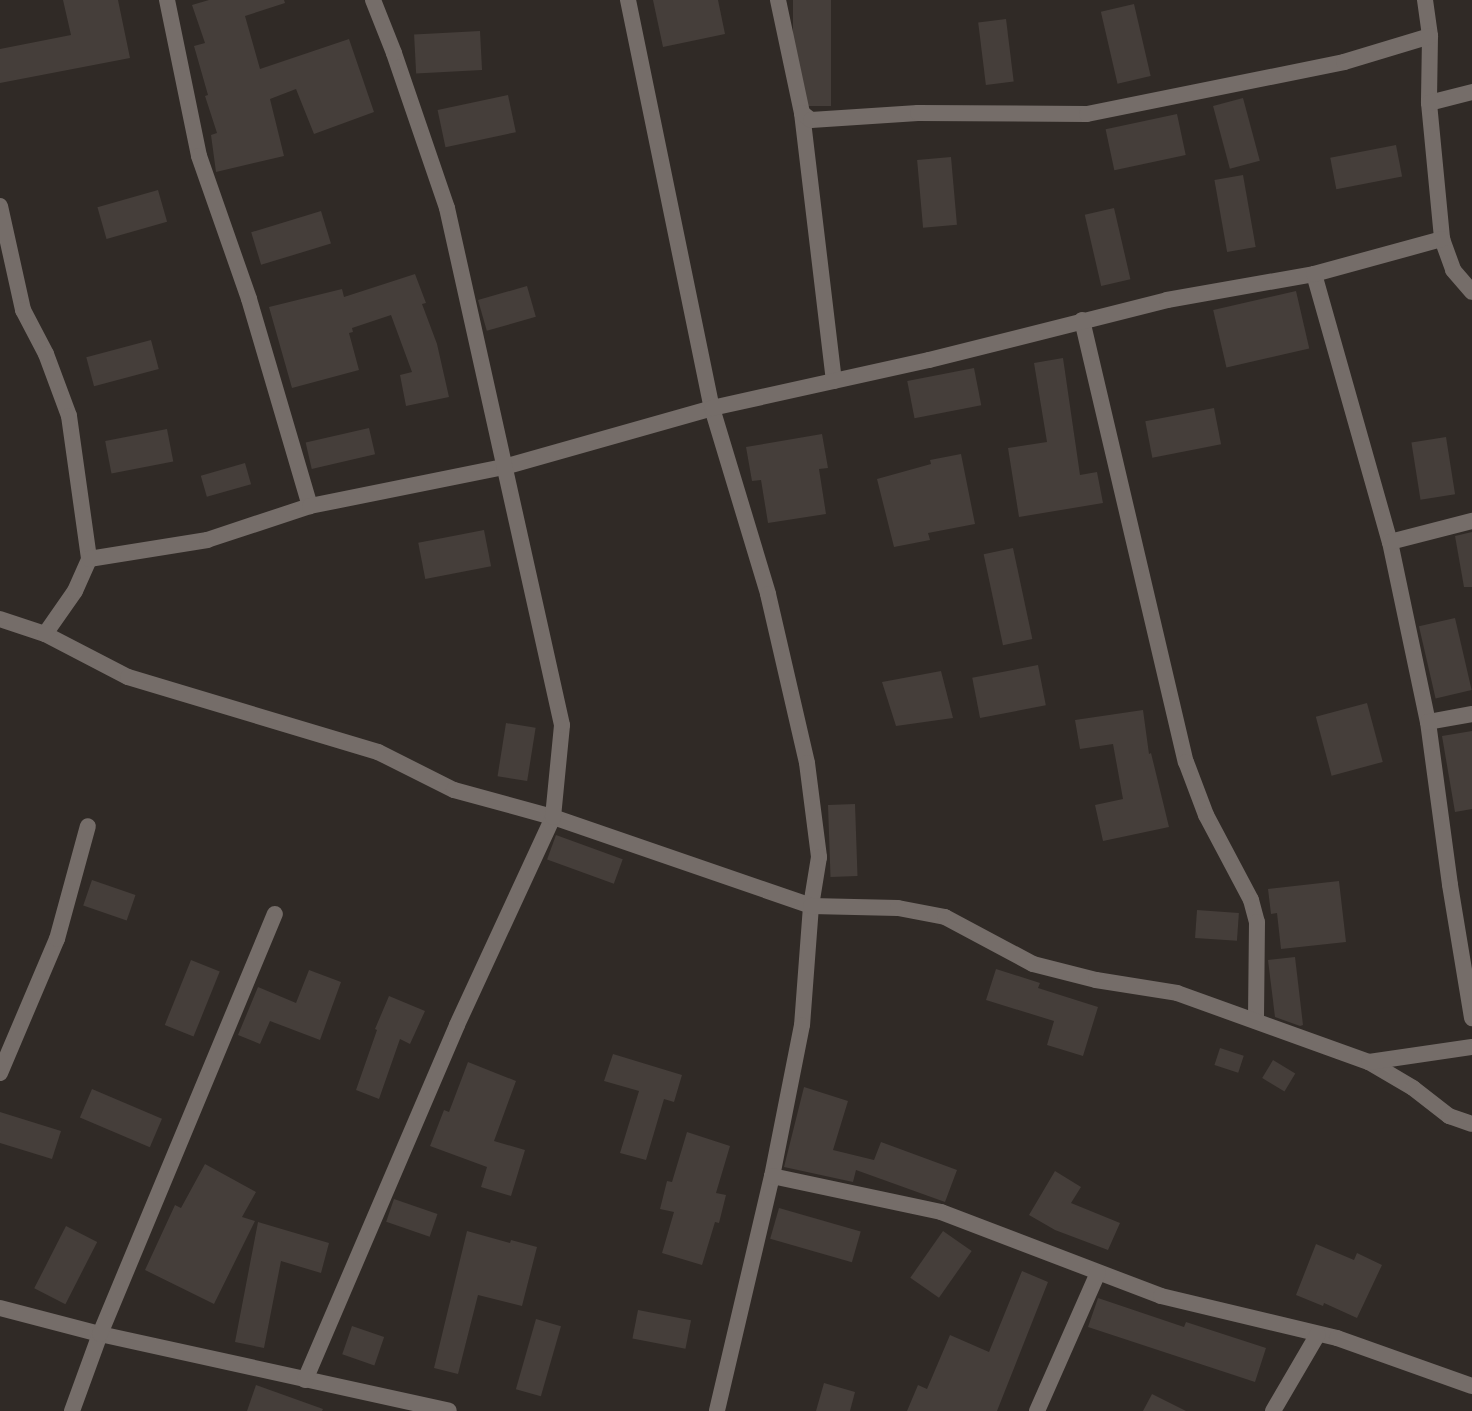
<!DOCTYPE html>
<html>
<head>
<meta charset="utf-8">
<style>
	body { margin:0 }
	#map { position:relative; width:1472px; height:1411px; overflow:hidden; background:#302a26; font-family:"Crimson Pro",serif }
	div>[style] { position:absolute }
	.building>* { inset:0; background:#453e3a; transform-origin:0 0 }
	.minor>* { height:16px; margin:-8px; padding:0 8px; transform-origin:8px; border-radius:8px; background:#756d69 }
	span { translate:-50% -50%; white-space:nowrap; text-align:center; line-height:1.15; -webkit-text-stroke:6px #161311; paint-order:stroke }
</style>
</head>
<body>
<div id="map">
	<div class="building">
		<div style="clip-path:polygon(63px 0,118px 0,130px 58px,0 83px,0 49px,71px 35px)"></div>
		<div style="clip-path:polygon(209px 0,284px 0,285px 3px,245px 16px,260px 69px,349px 39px,374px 112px,314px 134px,296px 89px,270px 99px,284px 156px,216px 172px,211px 135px,217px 133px,205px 96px,208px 95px,194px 46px,205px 43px,192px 5px)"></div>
		<div style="clip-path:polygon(653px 0,718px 0,725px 34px,663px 47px)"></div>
		<div style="left:793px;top:0;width:38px;height:106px"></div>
		<div style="left:1134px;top:4px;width:74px;height:34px;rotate:77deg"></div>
		<div style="left:1006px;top:19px;width:63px;height:28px;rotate:83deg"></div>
		<div style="left:480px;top:31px;width:39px;height:66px;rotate:87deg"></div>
		<div style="left:508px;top:95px;width:38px;height:72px;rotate:78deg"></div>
		<div style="left:1243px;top:98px;width:65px;height:31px;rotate:75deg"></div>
		<div style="left:1177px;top:114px;width:42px;height:73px;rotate:78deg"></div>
		<div style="left:1396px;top:145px;width:32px;height:67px;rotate:79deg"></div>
		<div style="left:951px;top:157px;width:68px;height:34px;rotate:85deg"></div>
		<div style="left:1243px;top:175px;width:73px;height:29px;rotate:80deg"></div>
		<div style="left:158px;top:190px;width:33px;height:63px;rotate:74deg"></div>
		<div style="left:1114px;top:208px;width:73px;height:30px;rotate:77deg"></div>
		<div style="left:321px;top:211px;width:34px;height:73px;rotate:73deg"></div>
		<div style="clip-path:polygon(415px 274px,426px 303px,422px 304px,437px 344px,449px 397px,406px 406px,400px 375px,412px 372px,391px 315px,352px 328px,353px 332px,349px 333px,359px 370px,292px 388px,269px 307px,342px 289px,344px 297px)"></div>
		<div style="left:527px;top:286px;width:32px;height:51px;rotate:74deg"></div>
		<div style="left:1296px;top:291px;width:59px;height:85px;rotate:77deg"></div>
		<div style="left:151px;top:340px;width:30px;height:67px;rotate:75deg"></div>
		<div style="clip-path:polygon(1063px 358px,1080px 475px,1097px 472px,1103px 503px,1019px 517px,1008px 448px,1047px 442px,1034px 363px)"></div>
		<div style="left:974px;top:368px;width:38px;height:68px;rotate:79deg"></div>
		<div style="left:1214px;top:408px;width:37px;height:70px;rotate:79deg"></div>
		<div style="left:369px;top:428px;width:27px;height:65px;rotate:77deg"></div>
		<div style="left:167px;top:429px;width:33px;height:63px;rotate:79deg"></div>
		<div style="clip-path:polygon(822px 434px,828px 468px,819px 469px,826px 514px,768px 523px,761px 480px,752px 481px,746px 447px)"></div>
		<div style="left:1446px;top:437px;width:58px;height:35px;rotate:81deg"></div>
		<div style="clip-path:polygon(961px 454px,975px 524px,928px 533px,930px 540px,894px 547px,877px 479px,931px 464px,930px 460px)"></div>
		<div style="left:245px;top:463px;width:22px;height:46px;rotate:74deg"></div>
		<div style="left:484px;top:530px;width:37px;height:67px;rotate:79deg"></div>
		<div style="clip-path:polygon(1472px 532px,1472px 587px,1464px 587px,1455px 536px)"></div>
		<div style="left:1013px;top:548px;width:93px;height:30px;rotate:78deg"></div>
		<div style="left:1455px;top:618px;width:74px;height:37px;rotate:77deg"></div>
		<div style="left:1038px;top:665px;width:41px;height:67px;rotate:79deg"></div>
		<div style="clip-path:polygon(941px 671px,953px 718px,896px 726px,882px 682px)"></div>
		<div style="left:1367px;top:703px;width:61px;height:53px;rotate:75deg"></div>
		<div style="clip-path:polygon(1143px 710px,1149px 754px,1151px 753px,1169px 827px,1103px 841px,1095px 805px,1123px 799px,1113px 744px,1080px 749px,1075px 720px)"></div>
		<div style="left:506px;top:723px;width:30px;height:54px;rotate:9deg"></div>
		<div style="clip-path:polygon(1472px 731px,1472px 809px,1455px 812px,1442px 736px)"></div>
		<div style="left:855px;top:804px;width:72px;height:27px;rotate:88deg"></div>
		<div style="left:556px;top:835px;width:71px;height:26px;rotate:20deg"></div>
		<div style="left:92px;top:880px;width:46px;height:27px;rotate:19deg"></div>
		<div style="clip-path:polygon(1339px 881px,1346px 942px,1281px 949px,1277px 913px,1271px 914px,1268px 889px)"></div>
		<div style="left:1197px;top:910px;width:42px;height:28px;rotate:4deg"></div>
		<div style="clip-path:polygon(1295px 957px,1303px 1025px,1300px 1026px,1275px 1017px,1268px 960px)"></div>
		<div style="left:191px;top:960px;width:31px;height:70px;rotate:22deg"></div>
		<div style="clip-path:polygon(996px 969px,1040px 983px,1038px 988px,1098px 1007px,1083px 1056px,1047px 1045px,1054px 1021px,986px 1000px)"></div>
		<div style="clip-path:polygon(309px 970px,341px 982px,320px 1040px,270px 1021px,260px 1044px,238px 1035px,258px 987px,296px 1003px)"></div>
		<div style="clip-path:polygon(389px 996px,425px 1011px,410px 1044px,400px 1039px,379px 1099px,356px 1090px,377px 1030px,375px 1029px)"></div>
		<div style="left:1220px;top:1048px;width:25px;height:18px;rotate:18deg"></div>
		<div style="clip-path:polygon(613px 1054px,682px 1075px,674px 1102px,664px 1099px,646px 1160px,620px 1153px,639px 1091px,604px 1081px)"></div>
		<div style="left:1273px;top:1060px;width:26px;height:21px;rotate:31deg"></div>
		<div style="clip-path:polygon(468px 1062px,516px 1081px,494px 1141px,525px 1150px,511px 1196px,481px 1187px,487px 1167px,430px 1146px,444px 1110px,449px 1112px)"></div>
		<div style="clip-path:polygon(804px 1087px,848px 1101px,833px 1150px,874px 1160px,881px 1142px,957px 1170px,945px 1202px,856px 1170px,853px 1182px,784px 1167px)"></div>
		<div style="left:92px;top:1089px;width:76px;height:31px;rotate:23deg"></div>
		<div style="clip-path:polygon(0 1112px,61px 1131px,52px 1159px,0 1143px)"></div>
		<div style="clip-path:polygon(687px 1132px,730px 1146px,716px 1193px,726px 1195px,719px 1223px,715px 1222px,702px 1265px,662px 1253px,674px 1212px,660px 1209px,667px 1181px,672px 1182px)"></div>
		<div style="clip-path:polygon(205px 1164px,256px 1192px,242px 1217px,255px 1221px,214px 1304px,145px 1270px,175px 1205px,181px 1208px)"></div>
		<div style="clip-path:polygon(1055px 1171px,1081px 1187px,1071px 1203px,1120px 1223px,1108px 1250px,1055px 1230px,1029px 1215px)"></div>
		<div style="left:394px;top:1199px;width:46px;height:24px;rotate:19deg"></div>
		<div style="left:779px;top:1208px;width:85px;height:32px;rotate:16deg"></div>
		<div style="clip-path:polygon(258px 1222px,329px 1243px,321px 1273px,281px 1261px,264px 1348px,235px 1342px)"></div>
		<div style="left:66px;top:1226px;width:35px;height:70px;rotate:27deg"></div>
		<div style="clip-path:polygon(467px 1231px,510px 1243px,511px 1240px,537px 1247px,522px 1306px,478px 1295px,458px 1374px,434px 1368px)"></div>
		<div style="left:943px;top:1231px;width:35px;height:57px;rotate:35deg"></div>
		<div style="clip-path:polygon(1316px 1244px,1354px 1260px,1357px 1253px,1382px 1265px,1357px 1318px,1324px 1303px,1323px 1306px,1296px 1295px)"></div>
		<div style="clip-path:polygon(1022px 1271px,1048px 1282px,997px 1411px,907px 1411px,918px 1385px,927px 1389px,950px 1335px,989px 1352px)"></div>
		<div style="clip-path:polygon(1098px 1298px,1184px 1327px,1186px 1322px,1266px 1348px,1255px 1382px,1088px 1327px)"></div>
		<div style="left:638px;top:1310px;width:54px;height:29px;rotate:11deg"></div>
		<div style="left:536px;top:1319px;width:26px;height:73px;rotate:16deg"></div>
		<div style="left:352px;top:1326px;width:34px;height:30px;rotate:19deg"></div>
		<div style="clip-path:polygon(824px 1383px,855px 1392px,850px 1411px,816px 1411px)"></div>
		<div style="clip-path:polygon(256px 1385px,323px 1409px,322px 1411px,247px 1411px)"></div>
		<div style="clip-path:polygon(1152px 1394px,1186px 1411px,1143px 1411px)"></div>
	</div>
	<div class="minor">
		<div style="left:167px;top:0;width:159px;rotate:78.4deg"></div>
		<div style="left:199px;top:156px;width:151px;rotate:70.7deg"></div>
		<div style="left:249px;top:299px;width:216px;rotate:73.6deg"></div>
		<div style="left:628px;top:0;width:417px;rotate:78.4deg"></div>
		<div style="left:712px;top:408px;width:194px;rotate:73.2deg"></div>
		<div style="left:768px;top:594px;width:173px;rotate:77deg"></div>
		<div style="left:807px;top:763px;width:95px;rotate:82.7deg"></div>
		<div style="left:819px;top:857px;width:50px;rotate:99.3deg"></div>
		<div style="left:811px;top:906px;width:119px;rotate:94.3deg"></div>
		<div style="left:802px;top:1025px;width:154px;rotate:101.2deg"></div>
		<div style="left:772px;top:1176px;width:241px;rotate:103.2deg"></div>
		<div style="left:778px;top:0;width:116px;rotate:78deg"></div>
		<div style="left:802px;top:113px;width:270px;rotate:83.2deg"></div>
		<div style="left:1425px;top:0;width:36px;rotate:82deg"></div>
		<div style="left:1430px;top:36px;width:67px;rotate:90.9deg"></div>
		<div style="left:1429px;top:103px;width:137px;rotate:84.5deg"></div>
		<div style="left:1442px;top:239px;width:33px;rotate:70deg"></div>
		<div style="left:1453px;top:270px;width:29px;rotate:49deg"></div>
		<div style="left:1429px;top:103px;width:44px;rotate:-14.3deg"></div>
		<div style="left:802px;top:113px;width:11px;rotate:38deg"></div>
		<div style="left:811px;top:120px;width:107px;rotate:-3.7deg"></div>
		<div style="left:918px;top:113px;width:169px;rotate:0.3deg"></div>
		<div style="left:1087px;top:114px;width:262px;rotate:-11.4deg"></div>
		<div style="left:1344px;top:62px;width:90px;rotate:-16.8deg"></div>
		<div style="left:0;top:206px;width:107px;rotate:77.5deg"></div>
		<div style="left:23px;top:310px;width:50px;rotate:62.4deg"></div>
		<div style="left:46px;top:354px;width:66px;rotate:69.6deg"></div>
		<div style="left:69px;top:416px;width:144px;rotate:82deg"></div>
		<div style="left:1314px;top:274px;width:279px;rotate:74.2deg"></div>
		<div style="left:1390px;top:542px;width:184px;rotate:78.1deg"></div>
		<div style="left:1428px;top:722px;width:164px;rotate:82.3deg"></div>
		<div style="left:1450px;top:885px;width:135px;rotate:80.6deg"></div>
		<div style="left:1082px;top:320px;width:454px;rotate:76.8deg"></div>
		<div style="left:1186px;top:762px;width:57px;rotate:69.3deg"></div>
		<div style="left:1206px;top:815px;width:96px;rotate:62.1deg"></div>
		<div style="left:1251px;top:900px;width:23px;rotate:75deg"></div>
		<div style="left:1257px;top:922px;width:99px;rotate:90.6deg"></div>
		<div style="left:1390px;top:542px;width:85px;rotate:-14.4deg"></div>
		<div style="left:0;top:619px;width:47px;rotate:18.4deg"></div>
		<div style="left:45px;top:634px;width:93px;rotate:27.4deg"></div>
		<div style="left:128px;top:677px;width:261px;rotate:16.7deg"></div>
		<div style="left:378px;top:752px;width:85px;rotate:26.6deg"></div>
		<div style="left:454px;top:790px;width:103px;rotate:15.3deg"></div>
		<div style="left:553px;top:817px;width:273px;rotate:19deg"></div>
		<div style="left:811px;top:906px;width:87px;rotate:1.3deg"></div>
		<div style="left:898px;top:908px;width:48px;rotate:10.8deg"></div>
		<div style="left:945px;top:917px;width:100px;rotate:28.1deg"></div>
		<div style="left:1033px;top:964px;width:65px;rotate:14.3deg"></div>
		<div style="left:1096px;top:980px;width:82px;rotate:9.1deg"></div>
		<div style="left:1177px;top:993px;width:204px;rotate:19.8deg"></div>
		<div style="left:1369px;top:1062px;width:51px;rotate:30.6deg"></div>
		<div style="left:1413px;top:1088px;width:46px;rotate:37.9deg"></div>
		<div style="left:1449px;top:1116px;width:24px;rotate:19deg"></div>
		<div style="left:45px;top:634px;width:52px;rotate:-55.1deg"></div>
		<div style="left:75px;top:591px;width:35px;rotate:-66deg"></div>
		<div style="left:89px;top:559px;width:120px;rotate:-9.1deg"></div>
		<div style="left:207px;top:540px;width:108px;rotate:-18.3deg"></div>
		<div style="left:310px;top:506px;width:198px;rotate:-11.4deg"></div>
		<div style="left:504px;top:467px;width:216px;rotate:-15.8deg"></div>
		<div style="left:712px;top:408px;width:222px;rotate:-12.5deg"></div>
		<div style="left:929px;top:360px;width:245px;rotate:-14.1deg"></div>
		<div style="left:1167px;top:300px;width:149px;rotate:-10deg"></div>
		<div style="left:1314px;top:274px;width:133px;rotate:-15.3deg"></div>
		<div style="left:1428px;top:722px;width:45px;rotate:-10.3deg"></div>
		<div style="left:1369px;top:1062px;width:104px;rotate:-8.3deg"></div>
		<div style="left:0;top:1073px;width:146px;rotate:-67deg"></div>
		<div style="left:57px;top:939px;width:117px;rotate:-74.7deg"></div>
		<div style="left:772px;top:1176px;width:173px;rotate:12deg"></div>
		<div style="left:941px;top:1212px;width:235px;rotate:20.9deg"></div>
		<div style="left:1161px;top:1296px;width:181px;rotate:13.4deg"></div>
		<div style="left:1337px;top:1338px;width:143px;rotate:19.6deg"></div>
		<div style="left:0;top:1308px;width:103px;rotate:14.6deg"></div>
		<div style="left:100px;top:1334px;width:357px;rotate:12.4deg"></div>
		<div style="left:305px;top:1380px;width:386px;rotate:-66.8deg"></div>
		<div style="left:457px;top:1025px;width:229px;rotate:-65.2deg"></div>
		<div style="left:553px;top:817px;width:92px;rotate:-84.4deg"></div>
		<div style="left:562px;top:725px;width:530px;rotate:-102.54deg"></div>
		<div style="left:447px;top:208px;width:164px;rotate:-108.9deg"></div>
		<div style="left:394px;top:53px;width:57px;rotate:-111.6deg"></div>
		<div style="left:72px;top:1411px;width:82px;rotate:-70deg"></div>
		<div style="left:100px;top:1334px;width:455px;rotate:-67.4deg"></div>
		<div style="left:1037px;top:1411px;width:151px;rotate:-66.2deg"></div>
		<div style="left:1273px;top:1411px;width:89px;rotate:-59.7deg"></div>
	</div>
</div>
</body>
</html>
